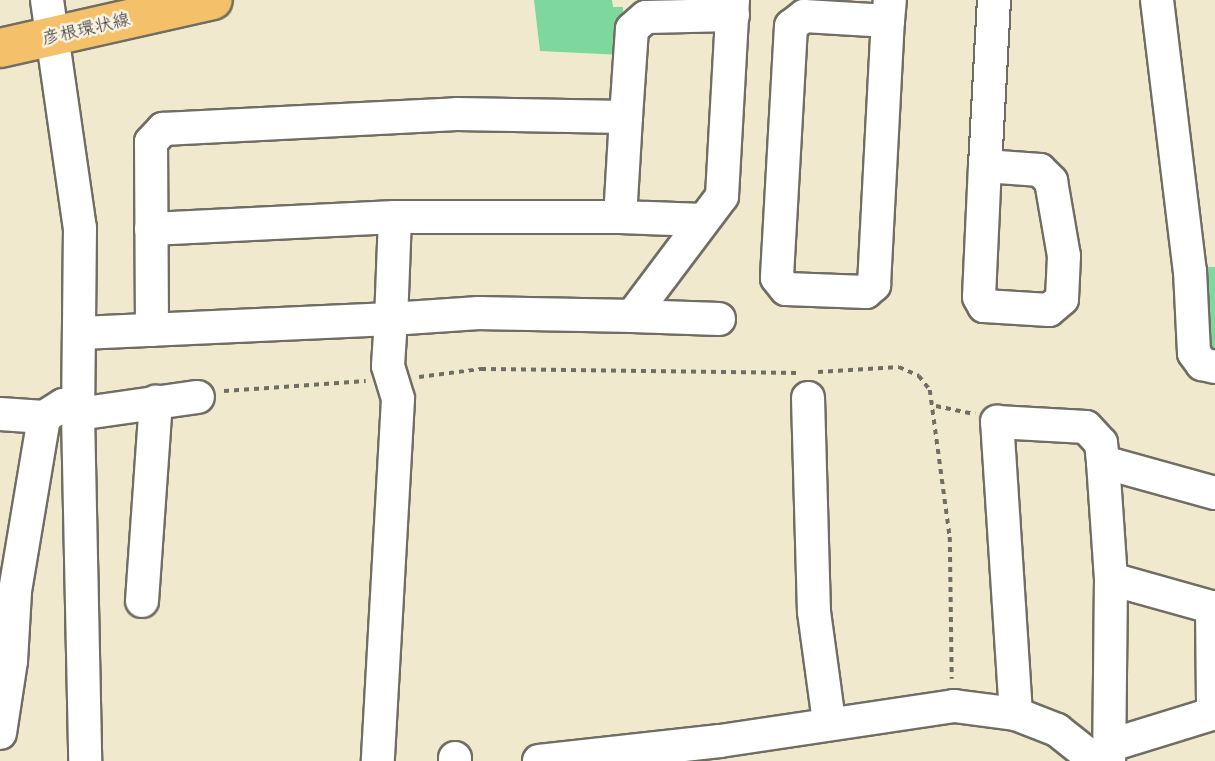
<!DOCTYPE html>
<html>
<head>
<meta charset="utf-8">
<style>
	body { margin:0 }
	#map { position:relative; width:1215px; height:761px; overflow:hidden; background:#f1e9cd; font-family:Delius,"Klee One",sans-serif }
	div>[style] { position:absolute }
	.green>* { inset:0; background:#7ed89e }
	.path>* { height:3.5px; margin-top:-1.75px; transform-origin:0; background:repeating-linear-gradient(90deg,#706e64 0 5px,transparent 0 10px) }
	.roads { filter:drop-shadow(2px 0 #706e64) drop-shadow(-2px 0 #706e64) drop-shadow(0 2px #706e64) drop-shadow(0 -2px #706e64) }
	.minor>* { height:32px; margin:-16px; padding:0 16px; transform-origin:16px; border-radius:16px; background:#fff }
	.major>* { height:38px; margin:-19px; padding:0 19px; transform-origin:19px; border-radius:19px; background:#f4c16a }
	span { translate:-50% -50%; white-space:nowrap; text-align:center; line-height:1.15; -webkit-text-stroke:5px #fcf5e5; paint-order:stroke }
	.street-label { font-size:18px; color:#2b2b2b }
</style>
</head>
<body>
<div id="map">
	<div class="green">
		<div style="clip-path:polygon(534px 0,612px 0,613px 7px,623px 7px,622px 55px,540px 51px)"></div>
		<div style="clip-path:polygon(1205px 267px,1215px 267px,1215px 352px,1207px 340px)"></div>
	</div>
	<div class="path">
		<div style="left:818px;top:372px;width:81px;rotate:-3.5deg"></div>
		<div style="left:899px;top:367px;width:22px;rotate:24deg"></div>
		<div style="left:919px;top:376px;width:18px;rotate:52deg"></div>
		<div style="left:930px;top:390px;width:148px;rotate:82.3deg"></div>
		<div style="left:950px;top:537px;width:142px;rotate:89.2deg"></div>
		<div style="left:419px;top:377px;width:63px;rotate:-7.4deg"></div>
		<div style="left:481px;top:369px;width:318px;rotate:0.7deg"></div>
		<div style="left:224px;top:391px;width:142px;rotate:-4deg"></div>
		<div style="left:936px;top:406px;width:40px;rotate:12deg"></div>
	</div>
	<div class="roads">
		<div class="minor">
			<div style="left:47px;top:0;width:230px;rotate:81.8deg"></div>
			<div style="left:80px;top:228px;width:186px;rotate:90.6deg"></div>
			<div style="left:78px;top:414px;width:347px;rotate:88.8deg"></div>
			<div style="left:1157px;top:0;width:273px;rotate:83.1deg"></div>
			<div style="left:1190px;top:271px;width:82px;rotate:87.2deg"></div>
			<div style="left:1194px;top:353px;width:14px;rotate:54deg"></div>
			<div style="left:1202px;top:364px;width:13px;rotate:13deg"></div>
			<div style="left:888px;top:21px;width:84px;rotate:-176.6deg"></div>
			<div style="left:804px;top:16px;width:16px;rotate:142deg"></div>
			<div style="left:791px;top:26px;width:252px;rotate:93.2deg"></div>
			<div style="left:777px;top:278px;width:14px;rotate:51deg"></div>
			<div style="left:786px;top:289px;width:80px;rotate:2.1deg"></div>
			<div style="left:866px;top:292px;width:11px;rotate:-41deg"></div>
			<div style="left:874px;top:285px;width:264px;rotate:-87deg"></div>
			<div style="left:888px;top:21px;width:21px;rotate:-85deg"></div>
			<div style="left:626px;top:117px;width:88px;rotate:-86.1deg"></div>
			<div style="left:632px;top:29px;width:18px;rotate:-41deg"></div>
			<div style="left:646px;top:17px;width:87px;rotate:-1.3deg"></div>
			<div style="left:985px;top:166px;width:55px;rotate:4.2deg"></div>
			<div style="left:1040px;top:170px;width:16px;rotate:45deg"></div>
			<div style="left:1051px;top:181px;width:76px;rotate:80.2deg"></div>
			<div style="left:1064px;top:256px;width:43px;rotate:92.7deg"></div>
			<div style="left:1062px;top:299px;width:17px;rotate:140deg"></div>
			<div style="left:1049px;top:310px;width:65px;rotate:-176.5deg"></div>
			<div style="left:984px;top:306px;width:10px;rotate:-119deg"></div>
			<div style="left:979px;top:297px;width:131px;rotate:-87.4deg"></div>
			<div style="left:985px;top:166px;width:166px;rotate:-86.9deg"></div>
			<div style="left:620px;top:217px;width:83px;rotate:2.1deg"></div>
			<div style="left:151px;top:229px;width:244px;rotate:-2.8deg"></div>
			<div style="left:395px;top:217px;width:102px;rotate:92.2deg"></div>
			<div style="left:391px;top:319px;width:88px;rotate:-3.9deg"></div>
			<div style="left:479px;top:313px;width:153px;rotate:1.1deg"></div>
			<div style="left:632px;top:316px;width:150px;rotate:-53.1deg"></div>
			<div style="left:722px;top:196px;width:196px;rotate:-86.8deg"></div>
			<div style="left:632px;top:316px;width:87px;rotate:2deg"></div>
			<div style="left:152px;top:330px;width:188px;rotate:-90.3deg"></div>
			<div style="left:151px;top:142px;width:18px;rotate:-47deg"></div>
			<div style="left:163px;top:129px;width:294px;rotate:-2.9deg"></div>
			<div style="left:457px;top:114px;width:169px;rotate:1deg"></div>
			<div style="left:626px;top:117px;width:100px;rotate:93.4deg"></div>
			<div style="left:620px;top:217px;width:225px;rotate:180deg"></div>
			<div style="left:81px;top:333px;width:310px;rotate:-2.6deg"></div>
			<div style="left:391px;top:319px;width:47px;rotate:93.7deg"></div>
			<div style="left:388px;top:366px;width:34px;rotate:73deg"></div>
			<div style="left:398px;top:399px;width:363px;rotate:93.2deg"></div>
			<div style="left:808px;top:398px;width:214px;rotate:88.4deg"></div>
			<div style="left:814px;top:612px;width:110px;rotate:82.2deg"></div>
			<div style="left:0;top:414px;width:44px;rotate:3.9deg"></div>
			<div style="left:78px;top:414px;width:121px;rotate:-8.1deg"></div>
			<div style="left:1103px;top:462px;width:116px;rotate:15.5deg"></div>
			<div style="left:1111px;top:579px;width:108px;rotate:15.6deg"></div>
			<div style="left:142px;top:601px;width:200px;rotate:-86deg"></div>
			<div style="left:1212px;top:607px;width:93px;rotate:89.4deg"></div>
			<div style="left:1016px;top:714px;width:293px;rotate:-93.7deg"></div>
			<div style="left:997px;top:422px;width:89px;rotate:3.2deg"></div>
			<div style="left:1086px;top:427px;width:22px;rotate:47deg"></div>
			<div style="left:1101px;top:443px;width:19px;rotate:84deg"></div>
			<div style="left:1103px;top:462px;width:117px;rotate:86.1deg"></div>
			<div style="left:1111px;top:579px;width:182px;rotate:90.6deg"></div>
			<div style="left:0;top:733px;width:73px;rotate:-81.3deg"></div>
			<div style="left:11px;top:661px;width:70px;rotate:-86.7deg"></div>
			<div style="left:15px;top:591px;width:176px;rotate:-80.5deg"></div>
			<div style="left:44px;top:417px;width:22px;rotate:-32deg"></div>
			<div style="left:63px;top:405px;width:15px"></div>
			<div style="left:1111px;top:745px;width:109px;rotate:-17.1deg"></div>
			<div style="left:455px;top:761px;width:3px;rotate:-90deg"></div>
			<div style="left:539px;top:761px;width:182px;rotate:-6.3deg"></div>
			<div style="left:720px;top:741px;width:237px;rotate:-8.5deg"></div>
			<div style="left:954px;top:706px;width:63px;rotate:7.4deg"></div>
			<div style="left:1016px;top:714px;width:44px;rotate:21.3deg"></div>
			<div style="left:1057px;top:730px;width:50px;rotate:38.5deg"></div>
		</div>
		<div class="major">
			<div style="left:0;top:48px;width:218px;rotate:-12.7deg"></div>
		</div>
	</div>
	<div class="street-label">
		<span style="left:86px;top:29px;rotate:-13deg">彦根環状線</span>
	</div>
</div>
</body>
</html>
